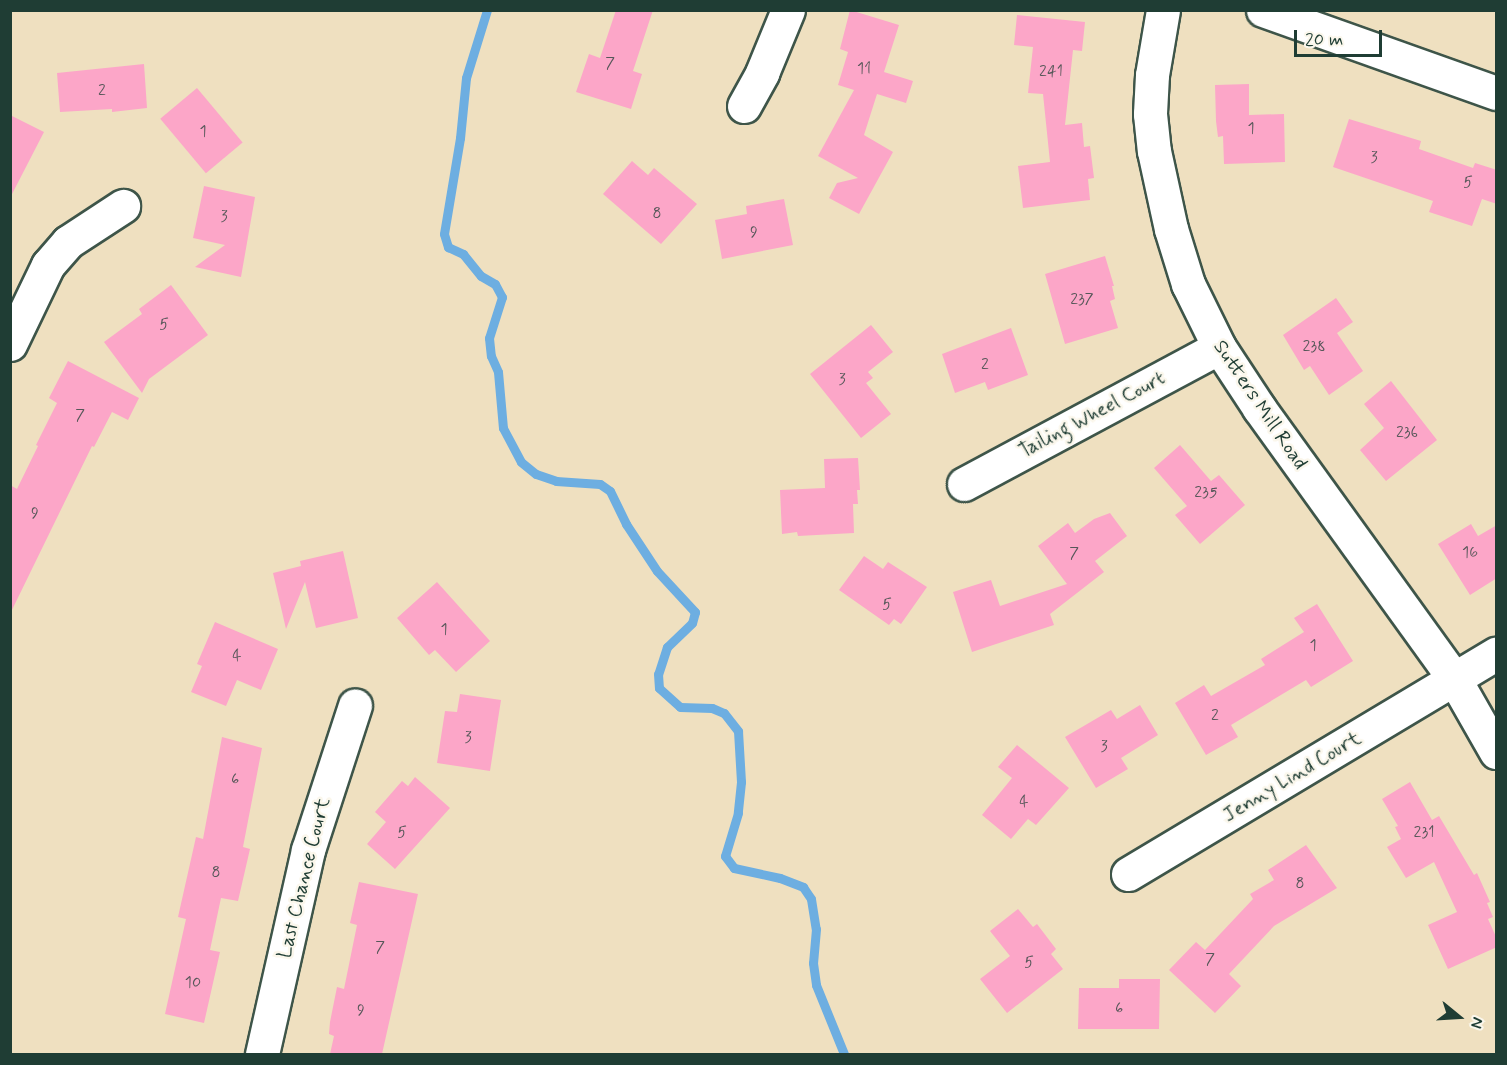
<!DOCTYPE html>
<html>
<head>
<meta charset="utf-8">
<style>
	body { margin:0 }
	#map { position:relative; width:1507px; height:1065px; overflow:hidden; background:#efe0c0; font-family:Mynerve,sans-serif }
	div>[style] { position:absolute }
	.stream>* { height:9px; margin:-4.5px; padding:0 4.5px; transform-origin:4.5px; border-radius:4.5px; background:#6daee1 }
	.building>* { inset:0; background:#fca6c8; transform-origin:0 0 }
	.roads { filter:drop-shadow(2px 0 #3e5549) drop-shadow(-2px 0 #3e5549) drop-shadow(0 2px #3e5549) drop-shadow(0 -2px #3e5549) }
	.minor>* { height:33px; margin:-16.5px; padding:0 16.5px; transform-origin:16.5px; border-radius:16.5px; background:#fff }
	span { translate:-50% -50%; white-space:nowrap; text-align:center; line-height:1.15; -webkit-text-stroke:5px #fbf7ec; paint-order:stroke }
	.number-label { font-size:16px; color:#565759 }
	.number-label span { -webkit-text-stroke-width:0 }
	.street-label { font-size:20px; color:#1f3d34 }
	.frame { position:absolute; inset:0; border:12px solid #1f3d34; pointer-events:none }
	.north { position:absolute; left:1429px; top:987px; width:60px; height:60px; -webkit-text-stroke:4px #fbf7ec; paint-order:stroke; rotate:108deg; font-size:16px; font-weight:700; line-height:24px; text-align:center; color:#1f3d34 }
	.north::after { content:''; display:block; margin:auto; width:21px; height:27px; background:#1f3d34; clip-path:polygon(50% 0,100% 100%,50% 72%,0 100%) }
	.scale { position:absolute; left:1294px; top:30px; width:88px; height:27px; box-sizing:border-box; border:3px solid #1f3d34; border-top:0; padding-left:8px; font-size:18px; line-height:21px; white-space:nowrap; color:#1f3d34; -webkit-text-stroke:4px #fbf7ec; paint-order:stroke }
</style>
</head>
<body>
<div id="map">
	<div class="stream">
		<div style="left:487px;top:10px;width:71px;rotate:107.2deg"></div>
		<div style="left:466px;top:78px;width:60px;rotate:95.7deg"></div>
		<div style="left:460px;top:138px;width:97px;rotate:99.5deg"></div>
		<div style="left:444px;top:234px;width:14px;rotate:73deg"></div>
		<div style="left:448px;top:247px;width:17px;rotate:25deg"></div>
		<div style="left:463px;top:254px;width:28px;rotate:51deg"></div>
		<div style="left:481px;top:276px;width:16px;rotate:30deg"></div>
		<div style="left:495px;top:284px;width:15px;rotate:62deg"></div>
		<div style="left:502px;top:297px;width:43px;rotate:107.6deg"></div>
		<div style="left:489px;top:338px;width:18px;rotate:84deg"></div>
		<div style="left:491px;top:356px;width:17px;rotate:66deg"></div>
		<div style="left:498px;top:372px;width:56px;rotate:84.9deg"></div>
		<div style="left:503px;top:428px;width:38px;rotate:62deg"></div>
		<div style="left:521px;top:462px;width:19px;rotate:39deg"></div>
		<div style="left:536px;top:474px;width:21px;rotate:19deg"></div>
		<div style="left:556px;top:481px;width:44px;rotate:3.9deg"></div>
		<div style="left:600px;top:484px;width:12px;rotate:35deg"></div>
		<div style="left:610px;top:491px;width:37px;rotate:64deg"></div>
		<div style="left:626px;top:524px;width:56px;rotate:56.6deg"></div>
		<div style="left:657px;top:571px;width:56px;rotate:47.2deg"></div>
		<div style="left:695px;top:612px;width:11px;rotate:105deg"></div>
		<div style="left:692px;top:623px;width:35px;rotate:136deg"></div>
		<div style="left:667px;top:647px;width:28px;rotate:108deg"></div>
		<div style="left:658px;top:674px;width:14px;rotate:86deg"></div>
		<div style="left:659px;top:688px;width:28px;rotate:42deg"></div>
		<div style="left:680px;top:707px;width:32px;rotate:2deg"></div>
		<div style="left:712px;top:708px;width:13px;rotate:23deg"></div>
		<div style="left:724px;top:713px;width:23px;rotate:52deg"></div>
		<div style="left:738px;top:731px;width:51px;rotate:86.6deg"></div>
		<div style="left:741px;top:782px;width:31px;rotate:96deg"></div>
		<div style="left:738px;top:813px;width:45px;rotate:106.8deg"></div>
		<div style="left:725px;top:856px;width:15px;rotate:53deg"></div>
		<div style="left:734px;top:868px;width:47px;rotate:12.3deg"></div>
		<div style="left:780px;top:878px;width:25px;rotate:21deg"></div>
		<div style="left:803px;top:887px;width:14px;rotate:56deg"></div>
		<div style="left:811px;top:899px;width:30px;rotate:81deg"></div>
		<div style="left:816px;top:929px;width:34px;rotate:95deg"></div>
		<div style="left:813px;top:963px;width:22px;rotate:82deg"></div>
		<div style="left:816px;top:985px;width:74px;rotate:67.9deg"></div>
	</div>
	<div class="building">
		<div style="clip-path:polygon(616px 10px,653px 10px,633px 71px,642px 74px,631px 109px,576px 92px,589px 54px,600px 58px)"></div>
		<div style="clip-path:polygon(850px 10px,899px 25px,884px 72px,913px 81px,906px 103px,877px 94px,864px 135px,893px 152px,859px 214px,829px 198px,837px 183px,858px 178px,818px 156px,854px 90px,838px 85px,848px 52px,840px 49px)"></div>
		<div style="clip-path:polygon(1017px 15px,1085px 22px,1082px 51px,1073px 50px,1065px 125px,1082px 123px,1084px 147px,1090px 146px,1094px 178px,1088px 179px,1090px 200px,1023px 208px,1018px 166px,1050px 162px,1043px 94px,1028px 93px,1033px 47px,1014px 45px)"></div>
		<div style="clip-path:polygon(144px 64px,147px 108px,112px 112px,112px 109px,60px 112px,57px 73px)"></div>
		<div style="clip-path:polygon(1249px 84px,1249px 115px,1284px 114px,1285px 162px,1224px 164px,1223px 136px,1218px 137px,1216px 121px,1215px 85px)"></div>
		<div style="left:197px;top:88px;width:71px;height:48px;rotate:50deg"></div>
		<div style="clip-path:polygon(10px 115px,44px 132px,10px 198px)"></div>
		<div style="clip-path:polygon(1349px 119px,1421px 141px,1419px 149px,1473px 168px,1475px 163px,1497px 170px,1497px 204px,1482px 199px,1472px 226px,1429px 212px,1433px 201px,1333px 167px)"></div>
		<div style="clip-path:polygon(632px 161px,648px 175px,654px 168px,697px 204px,661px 244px,603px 194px)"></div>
		<div style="clip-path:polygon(204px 186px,255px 197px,241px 277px,195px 267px,225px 245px,193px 238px)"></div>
		<div style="clip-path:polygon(784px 199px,793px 245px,722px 259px,715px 220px,747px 214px,746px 206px)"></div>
		<div style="clip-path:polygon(1105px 256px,1114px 286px,1112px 286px,1115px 299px,1110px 301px,1118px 328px,1065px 344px,1045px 274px)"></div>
		<div style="clip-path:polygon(171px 285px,208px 335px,149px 379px,142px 393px,104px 342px,142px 314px,139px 309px)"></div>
		<div style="clip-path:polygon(1336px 298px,1353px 322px,1337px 333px,1363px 371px,1329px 395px,1310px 366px,1304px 370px,1283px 335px)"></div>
		<div style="clip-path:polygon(871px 325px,893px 352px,868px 372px,873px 378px,866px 383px,891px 414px,861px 438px,810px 374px)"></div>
		<div style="clip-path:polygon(1011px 328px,1028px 375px,988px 390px,985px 382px,955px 393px,942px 354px)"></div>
		<div style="clip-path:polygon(68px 361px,139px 398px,128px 420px,112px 412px,94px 447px,92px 446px,10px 614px,10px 485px,17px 489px,38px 446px,36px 445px,57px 403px,49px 398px)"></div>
		<div style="clip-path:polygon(1391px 381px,1437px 440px,1386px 481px,1360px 450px,1384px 428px,1364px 404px)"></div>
		<div style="clip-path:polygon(1180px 445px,1211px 481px,1219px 475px,1245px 505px,1200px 544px,1175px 515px,1187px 506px,1154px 468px)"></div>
		<div style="clip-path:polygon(858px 458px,860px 490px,857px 490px,858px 504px,853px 504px,854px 533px,798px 536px,797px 532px,782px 534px,780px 490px,825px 488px,824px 459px)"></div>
		<div style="clip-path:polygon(1110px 513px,1127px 536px,1095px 561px,1104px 572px,1050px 614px,1054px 625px,972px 652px,953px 592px,991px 580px,1000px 606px,1067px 584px,1038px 546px,1068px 523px,1075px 533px,1094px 519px)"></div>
		<div style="clip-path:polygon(1471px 524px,1478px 536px,1497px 525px,1497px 578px,1470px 595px,1438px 544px)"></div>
		<div style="clip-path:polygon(343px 551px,358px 618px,316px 628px,305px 582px,286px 629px,273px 573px,301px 566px,300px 561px)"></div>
		<div style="clip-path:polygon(864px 556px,883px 569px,888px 562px,927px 587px,901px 624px,894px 619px,889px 625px,839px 590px)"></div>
		<div style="clip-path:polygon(437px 582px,490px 641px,456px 672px,435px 650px,429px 655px,397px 618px)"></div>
		<div style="clip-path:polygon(1317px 604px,1353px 661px,1311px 687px,1306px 680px,1231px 725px,1238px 737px,1206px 755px,1175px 703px,1204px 685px,1211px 696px,1265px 665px,1261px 659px,1304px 632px,1294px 618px)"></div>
		<div style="clip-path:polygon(215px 622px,278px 649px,261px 690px,237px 680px,226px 706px,191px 692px,202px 666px,197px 664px)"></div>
		<div style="clip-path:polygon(460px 694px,501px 700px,490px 771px,437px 763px,445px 711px,457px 712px)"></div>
		<div style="clip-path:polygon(1140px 705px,1158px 735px,1121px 758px,1128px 769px,1096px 788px,1065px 737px,1111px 710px,1117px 719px)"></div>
		<div style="clip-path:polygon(222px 737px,262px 748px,243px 847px,250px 849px,238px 901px,221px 898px,210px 950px,220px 952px,204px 1023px,165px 1014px,186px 919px,178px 917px,196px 837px,203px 839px)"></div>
		<div style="clip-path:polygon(1017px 745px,1069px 788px,1036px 825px,1028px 819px,1011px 839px,982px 815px,1012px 778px,998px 767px)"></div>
		<div style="clip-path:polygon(415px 777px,450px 808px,395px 869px,367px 844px,386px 822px,375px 812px,402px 781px,408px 786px)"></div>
		<div style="clip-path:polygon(1410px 782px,1432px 820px,1439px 816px,1474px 875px,1477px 873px,1490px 902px,1487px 903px,1493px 917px,1488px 919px,1497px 939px,1497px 947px,1448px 969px,1428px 925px,1457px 912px,1434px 862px,1406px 878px,1387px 847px,1401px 839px,1395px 827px,1398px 826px,1382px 799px)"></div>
		<div style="clip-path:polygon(1306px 845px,1337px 888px,1274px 926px,1229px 974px,1241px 986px,1215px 1013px,1169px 970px,1196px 942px,1205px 950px,1253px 899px,1250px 894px,1274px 880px,1268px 870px)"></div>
		<div style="clip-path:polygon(359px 882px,418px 894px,382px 1054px,330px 1054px,334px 1036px,329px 1034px,330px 1022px,337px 987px,344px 989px,357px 925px,350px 923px)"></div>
		<div style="clip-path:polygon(1018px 909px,1033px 927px,1037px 924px,1056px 949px,1051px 954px,1063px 969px,1007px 1013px,980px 979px,1010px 956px,990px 931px)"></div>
		<div style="clip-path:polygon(1119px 979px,1160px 979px,1159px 1029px,1078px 1029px,1079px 988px,1119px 988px)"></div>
	</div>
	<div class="roads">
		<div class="minor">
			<div style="left:1163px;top:10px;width:66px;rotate:99.6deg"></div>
			<div style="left:1152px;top:75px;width:39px;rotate:93deg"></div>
			<div style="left:1150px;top:114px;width:37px;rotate:84deg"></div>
			<div style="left:1154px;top:151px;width:80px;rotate:77.7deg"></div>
			<div style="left:1171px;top:229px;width:58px;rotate:72.8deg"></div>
			<div style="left:1188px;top:284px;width:70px;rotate:63.8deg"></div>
			<div style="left:1219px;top:347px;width:73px;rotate:56.7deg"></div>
			<div style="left:1259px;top:408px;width:335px;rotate:54.2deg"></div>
			<div style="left:1455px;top:680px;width:83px;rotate:60.3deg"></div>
			<div style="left:1263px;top:10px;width:247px;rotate:19.6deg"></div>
			<div style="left:744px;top:106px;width:38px;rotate:-61deg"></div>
			<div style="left:762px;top:73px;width:68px;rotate:-67.6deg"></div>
			<div style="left:10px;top:344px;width:88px;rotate:-64.3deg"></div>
			<div style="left:48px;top:265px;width:30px;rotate:-49deg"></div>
			<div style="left:68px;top:242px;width:66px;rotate:-33.2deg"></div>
			<div style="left:964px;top:484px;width:289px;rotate:-28.2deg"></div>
			<div style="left:1128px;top:874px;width:429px;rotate:-30.9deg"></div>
			<div style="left:262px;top:1054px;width:209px;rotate:-77.3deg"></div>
			<div style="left:308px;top:850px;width:152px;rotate:-72deg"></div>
		</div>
	</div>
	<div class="number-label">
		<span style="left:610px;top:64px">7</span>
		<span style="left:864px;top:69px">11</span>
		<span style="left:1051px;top:72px">241</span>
		<span style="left:102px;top:91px">2</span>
		<span style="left:1251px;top:129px">1</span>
		<span style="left:203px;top:132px">1</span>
		<span style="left:1374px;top:158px">3</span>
		<span style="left:1468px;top:183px">5</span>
		<span style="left:657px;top:214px">8</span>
		<span style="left:224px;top:217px">3</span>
		<span style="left:754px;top:233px">9</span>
		<span style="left:1082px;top:300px">237</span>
		<span style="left:164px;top:325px">5</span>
		<span style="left:1314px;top:347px">238</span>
		<span style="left:985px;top:365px">2</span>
		<span style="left:842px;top:380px">3</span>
		<span style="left:80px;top:416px">7</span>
		<span style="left:1407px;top:433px">236</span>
		<span style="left:1206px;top:493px">235</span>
		<span style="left:35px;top:514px">9</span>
		<span style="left:1470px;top:553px">16</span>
		<span style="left:1074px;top:554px">7</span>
		<span style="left:887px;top:605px">5</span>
		<span style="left:444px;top:630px">1</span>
		<span style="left:1313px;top:646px">1</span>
		<span style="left:237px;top:656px">4</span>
		<span style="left:1215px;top:716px">2</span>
		<span style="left:468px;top:738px">3</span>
		<span style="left:1104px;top:747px">3</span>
		<span style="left:235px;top:780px">6</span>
		<span style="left:1024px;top:802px">4</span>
		<span style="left:402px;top:833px">5</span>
		<span style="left:1424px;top:833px">231</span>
		<span style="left:216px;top:873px">8</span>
		<span style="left:1300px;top:884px">8</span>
		<span style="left:380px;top:948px">7</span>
		<span style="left:1210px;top:960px">7</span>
		<span style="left:1029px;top:963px">5</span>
		<span style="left:193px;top:983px">10</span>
		<span style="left:1119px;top:1009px">6</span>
		<span style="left:361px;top:1011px">9</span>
	</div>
	<div class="street-label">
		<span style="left:1260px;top:405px;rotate:56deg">Sutters Mill Road</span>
		<span style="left:1092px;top:415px;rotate:-28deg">Tailing Wheel Court</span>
		<span style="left:1292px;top:777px;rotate:-31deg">Jenny Lind Court</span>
		<span style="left:304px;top:878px;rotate:-76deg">Last Chance Court</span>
	</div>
	<div class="frame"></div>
	<div class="north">N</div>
	<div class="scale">20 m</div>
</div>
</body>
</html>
